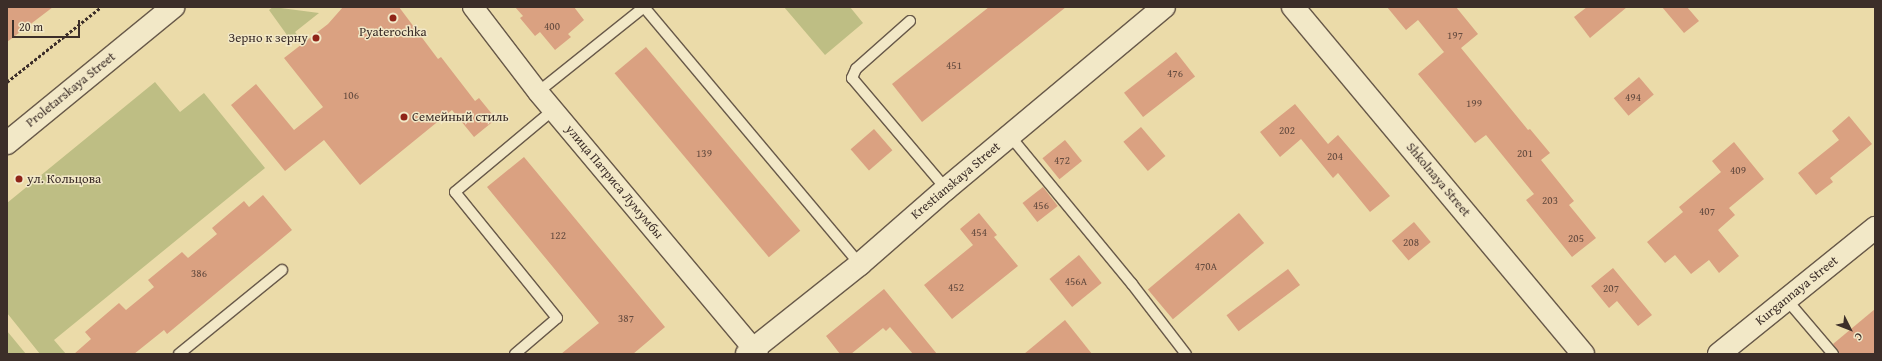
<!DOCTYPE html>
<html>
<head>
<meta charset="utf-8">
<style>
	body { margin:0 }
	#map { position:relative; width:1882px; height:361px; overflow:hidden; background:#ebdba9; font-family:"Gentium Book Plus",serif }
	div>[style] { position:absolute }
	.green>* { inset:0; background:#bebe84 }
	.building>* { inset:0; background:#daa181; transform-origin:0 0 }
	.path>* { height:2.5px; margin-top:-1.25px; transform-origin:0; background:repeating-linear-gradient(90deg,#3c2e29 0 3px,transparent 0 5px) }
	.roads { filter:drop-shadow(1px 0 #685949) drop-shadow(-1px 0 #685949) drop-shadow(0 1px #685949) drop-shadow(0 -1px #685949) }
	.lane>* { height:10px; margin:-5px; padding:0 5px; transform-origin:5px; border-radius:5px; background:#f2e8c7 }
	.street>* { height:20px; margin:-10px; padding:0 10px; transform-origin:10px; border-radius:10px; background:#f2e8c7 }
	.secondary>* { height:22px; margin:-11px; padding:0 11px; transform-origin:11px; border-radius:11px; background:#f2e8c7 }
	.dots>* { width:11px; height:11px; translate:-50% -50%; box-sizing:border-box; border:2px solid #f2e8c7; border-radius:50% }
	span { translate:-50% -50%; white-space:nowrap; text-align:center; line-height:1.15; -webkit-text-stroke:3px #f2e8c7; paint-order:stroke }
	.number-label { font-size:11px; color:#644b3f }
	.number-label span { -webkit-text-stroke-width:0 }
	.poi-label { font-size:13px; color:#3c2e29 }
	.right { translate:-100% -50%; text-align:right }
	.left { translate:0 -50%; text-align:left }
	.street-label { font-size:13px; color:#3c2e29 }
	.frame { position:absolute; inset:0; border:8px solid #3c2e29; pointer-events:none }
	.north { position:absolute; left:1830px; top:309px; width:40px; height:40px; -webkit-text-stroke:3px #f2e8c7; paint-order:stroke; rotate:132deg; font-size:11px; font-weight:700; line-height:16px; text-align:center; color:#3c2e29 }
	.north::after { content:''; display:block; margin:auto; width:14px; height:18px; background:#3c2e29; clip-path:polygon(50% 0,100% 100%,50% 72%,0 100%) }
	.scale { position:absolute; left:12px; top:20px; width:68px; height:18px; box-sizing:border-box; border:2px solid #3c2e29; border-top:0; padding-left:5px; font-size:12px; line-height:14px; white-space:nowrap; color:#3c2e29; -webkit-text-stroke:3px #f2e8c7; paint-order:stroke }
</style>
</head>
<body>
<div id="map">
	<div class="green">
		<div style="clip-path:polygon(273px 7px,319px 13px,295px 32px,299px 37px,292px 42px,269px 10px)"></div>
		<div style="clip-path:polygon(784px 7px,850px 7px,863px 23px,825px 55px)"></div>
		<div style="clip-path:polygon(155px 82px,180px 112px,204px 93px,265px 168px,54px 340px,66px 354px,40px 354px,7px 313px,7px 203px)"></div>
		<div style="clip-path:polygon(7px 331px,26px 354px,7px 354px)"></div>
	</div>
	<div class="building">
		<div style="clip-path:polygon(7px 7px,53px 7px,7px 42px)"></div>
		<div style="clip-path:polygon(343px 7px,399px 7px,438px 59px,441px 57px,475px 101px,479px 98px,496px 119px,474px 137px,452px 110px,360px 185px,324px 140px,285px 171px,231px 105px,256px 84px,294px 130px,323px 107px,284px 58px,328px 24px)"></div>
		<div style="clip-path:polygon(515px 7px,574px 7px,584px 20px,568px 34px,571px 37px,555px 50px,540px 32px,535px 36px,520px 18px,523px 16px)"></div>
		<div style="clip-path:polygon(989px 7px,1066px 7px,922px 122px,892px 84px)"></div>
		<div style="clip-path:polygon(1387px 7px,1456px 7px,1478px 34px,1461px 48px,1528px 130px,1530px 129px,1550px 153px,1541px 160px,1574px 201px,1569px 205px,1596px 238px,1572px 257px,1526px 200px,1534px 194px,1486px 135px,1475px 143px,1418px 74px,1444px 52px,1418px 20px,1406px 30px)"></div>
		<div style="clip-path:polygon(1587px 7px,1627px 7px,1590px 38px,1574px 17px)"></div>
		<div style="clip-path:polygon(1662px 7px,1687px 7px,1699px 21px,1684px 33px)"></div>
		<div style="left:646px;top:47px;width:240px;height:41px;rotate:50deg"></div>
		<div style="left:1176px;top:52px;width:31px;height:66px;rotate:52deg"></div>
		<div style="left:1639px;top:77px;width:23px;height:33px;rotate:50deg"></div>
		<div style="clip-path:polygon(1295px 104px,1328px 144px,1338px 135px,1390px 196px,1370px 212px,1338px 173px,1333px 178px,1301px 139px,1280px 157px,1260px 132px)"></div>
		<div style="clip-path:polygon(1849px 116px,1872px 144px,1830px 178px,1833px 182px,1816px 195px,1798px 173px,1839px 140px,1832px 131px)"></div>
		<div style="left:1141px;top:127px;width:38px;height:23px;rotate:50deg"></div>
		<div style="left:874px;top:129px;width:28px;height:31px;rotate:49deg"></div>
		<div style="left:1065px;top:140px;width:27px;height:29px;rotate:51deg"></div>
		<div style="clip-path:polygon(1734px 142px,1764px 179px,1729px 208px,1735px 215px,1718px 230px,1739px 256px,1719px 273px,1709px 260px,1691px 274px,1675px 255px,1665px 263px,1647px 242px,1683px 212px,1679px 207px,1721px 172px,1712px 161px)"></div>
		<div style="clip-path:polygon(524px 157px,665px 327px,633px 354px,561px 354px,599px 323px,487px 187px)"></div>
		<div style="left:1043px;top:187px;width:24px;height:26px;rotate:52deg"></div>
		<div style="clip-path:polygon(263px 195px,292px 230px,273px 246px,167px 334px,164px 330px,134px 354px,74px 354px,91px 339px,85px 332px,119px 303px,126px 310px,154px 287px,148px 280px,182px 252px,188px 258px,217px 234px,212px 228px,244px 201px,249px 207px)"></div>
		<div style="clip-path:polygon(979px 213px,997px 235px,994px 237px,1018px 266px,952px 319px,924px 285px,973px 245px,960px 229px)"></div>
		<div style="left:1239px;top:213px;width:39px;height:119px;rotate:50deg"></div>
		<div style="left:1414px;top:222px;width:26px;height:29px;rotate:50deg"></div>
		<div style="left:1079px;top:255px;width:36px;height:38px;rotate:51deg"></div>
		<div style="clip-path:polygon(1613px 268px,1652px 315px,1638px 326px,1617px 301px,1609px 308px,1591px 286px)"></div>
		<div style="left:1288px;top:269px;width:20px;height:77px;rotate:53deg"></div>
		<div style="clip-path:polygon(884px 289px,937px 354px,913px 354px,890px 327px,886px 331px,883px 328px,851px 354px,840px 354px,826px 336px)"></div>
		<div style="clip-path:polygon(1875px 309px,1875px 354px,1839px 354px,1833px 344px)"></div>
		<div style="clip-path:polygon(1065px 320px,1092px 354px,1024px 354px)"></div>
	</div>
	<div class="path">
		<div style="left:7px;top:82px;width:120px;rotate:-38.6deg"></div>
	</div>
	<div class="roads">
		<div class="lane">
			<div style="left:910px;top:21px;width:72px;rotate:138.4deg"></div>
			<div style="left:856px;top:69px;width:10px;rotate:114deg"></div>
			<div style="left:852px;top:78px;width:145px;rotate:49.7deg"></div>
			<div style="left:538px;top:92px;width:136px;rotate:-38.7deg"></div>
			<div style="left:644px;top:7px;width:336px;rotate:50deg"></div>
			<div style="left:1010px;top:136px;width:192px;rotate:50.5deg"></div>
			<div style="left:1132px;top:284px;width:88px;rotate:52.4deg"></div>
			<div style="left:1787px;top:300px;width:71px;rotate:49.6deg"></div>
			<div style="left:179px;top:354px;width:133px;rotate:-39.2deg"></div>
			<div style="left:515px;top:354px;width:55px;rotate:-40.6deg"></div>
			<div style="left:557px;top:318px;width:162px;rotate:-129deg"></div>
			<div style="left:455px;top:192px;width:128px;rotate:-39.9deg"></div>
		</div>
		<div class="street">
			<div style="left:473px;top:7px;width:107px;rotate:52.6deg"></div>
			<div style="left:538px;top:92px;width:342px;rotate:50deg"></div>
		</div>
		<div class="secondary">
			<div style="left:1293px;top:7px;width:452px;rotate:50.1deg"></div>
			<div style="left:7px;top:143px;width:215px;rotate:-39.3deg"></div>
			<div style="left:747px;top:354px;width:144px;rotate:-38.5deg"></div>
			<div style="left:860px;top:264px;width:114px;rotate:-41.1deg"></div>
			<div style="left:946px;top:189px;width:284px;rotate:-39.9deg"></div>
			<div style="left:1719px;top:354px;width:201px;rotate:-38.9deg"></div>
		</div>
	</div>
	<div class="dots">
		<div style="left:393px;top:18px;background:#8f2418"></div>
		<div style="left:316px;top:38px;background:#8f2418"></div>
		<div style="left:404px;top:117px;background:#8f2418"></div>
		<div style="left:19px;top:179px;background:#8f2418"></div>
	</div>
	<div class="number-label">
		<span style="left:552px;top:26px">400</span>
		<span style="left:1455px;top:35px">197</span>
		<span style="left:954px;top:65px">451</span>
		<span style="left:1175px;top:73px">476</span>
		<span style="left:351px;top:95px">106</span>
		<span style="left:1633px;top:97px">494</span>
		<span style="left:1474px;top:103px">199</span>
		<span style="left:1287px;top:130px">202</span>
		<span style="left:704px;top:153px">139</span>
		<span style="left:1525px;top:153px">201</span>
		<span style="left:1335px;top:156px">204</span>
		<span style="left:1062px;top:160px">472</span>
		<span style="left:1738px;top:170px">409</span>
		<span style="left:1550px;top:200px">203</span>
		<span style="left:1041px;top:205px">456</span>
		<span style="left:1707px;top:211px">407</span>
		<span style="left:979px;top:232px">454</span>
		<span style="left:558px;top:235px">122</span>
		<span style="left:1576px;top:238px">205</span>
		<span style="left:1411px;top:242px">208</span>
		<span style="left:1206px;top:266px">470А</span>
		<span style="left:199px;top:273px">386</span>
		<span style="left:1076px;top:281px">456А</span>
		<span style="left:956px;top:287px">452</span>
		<span style="left:1611px;top:288px">207</span>
		<span style="left:626px;top:318px">387</span>
	</div>
	<div class="poi-label">
		<span style="left:393px;top:32px">Pyaterochka</span>
		<span class="right" style="left:308px;top:38px">Зерно к зерну</span>
		<span class="left" style="left:412px;top:117px">Семейный стиль</span>
		<span class="left" style="left:27px;top:179px">ул. Кольцова</span>
	</div>
	<div class="street-label">
		<span style="left:71px;top:90px;rotate:-39deg">Proletarskaya Street</span>
		<span style="left:1438px;top:180px;rotate:50deg">Shkolnaya Street</span>
		<span style="left:956px;top:181px;rotate:-40deg">Krestianskaya Street</span>
		<span style="left:614px;top:182px;rotate:50deg">улица Патриса Лумумбы</span>
		<span style="left:1797px;top:291px;rotate:-39deg">Kurgannaya Street</span>
	</div>
	<div class="frame"></div>
	<div class="north">С</div>
	<div class="scale">20 m</div>
</div>
</body>
</html>
